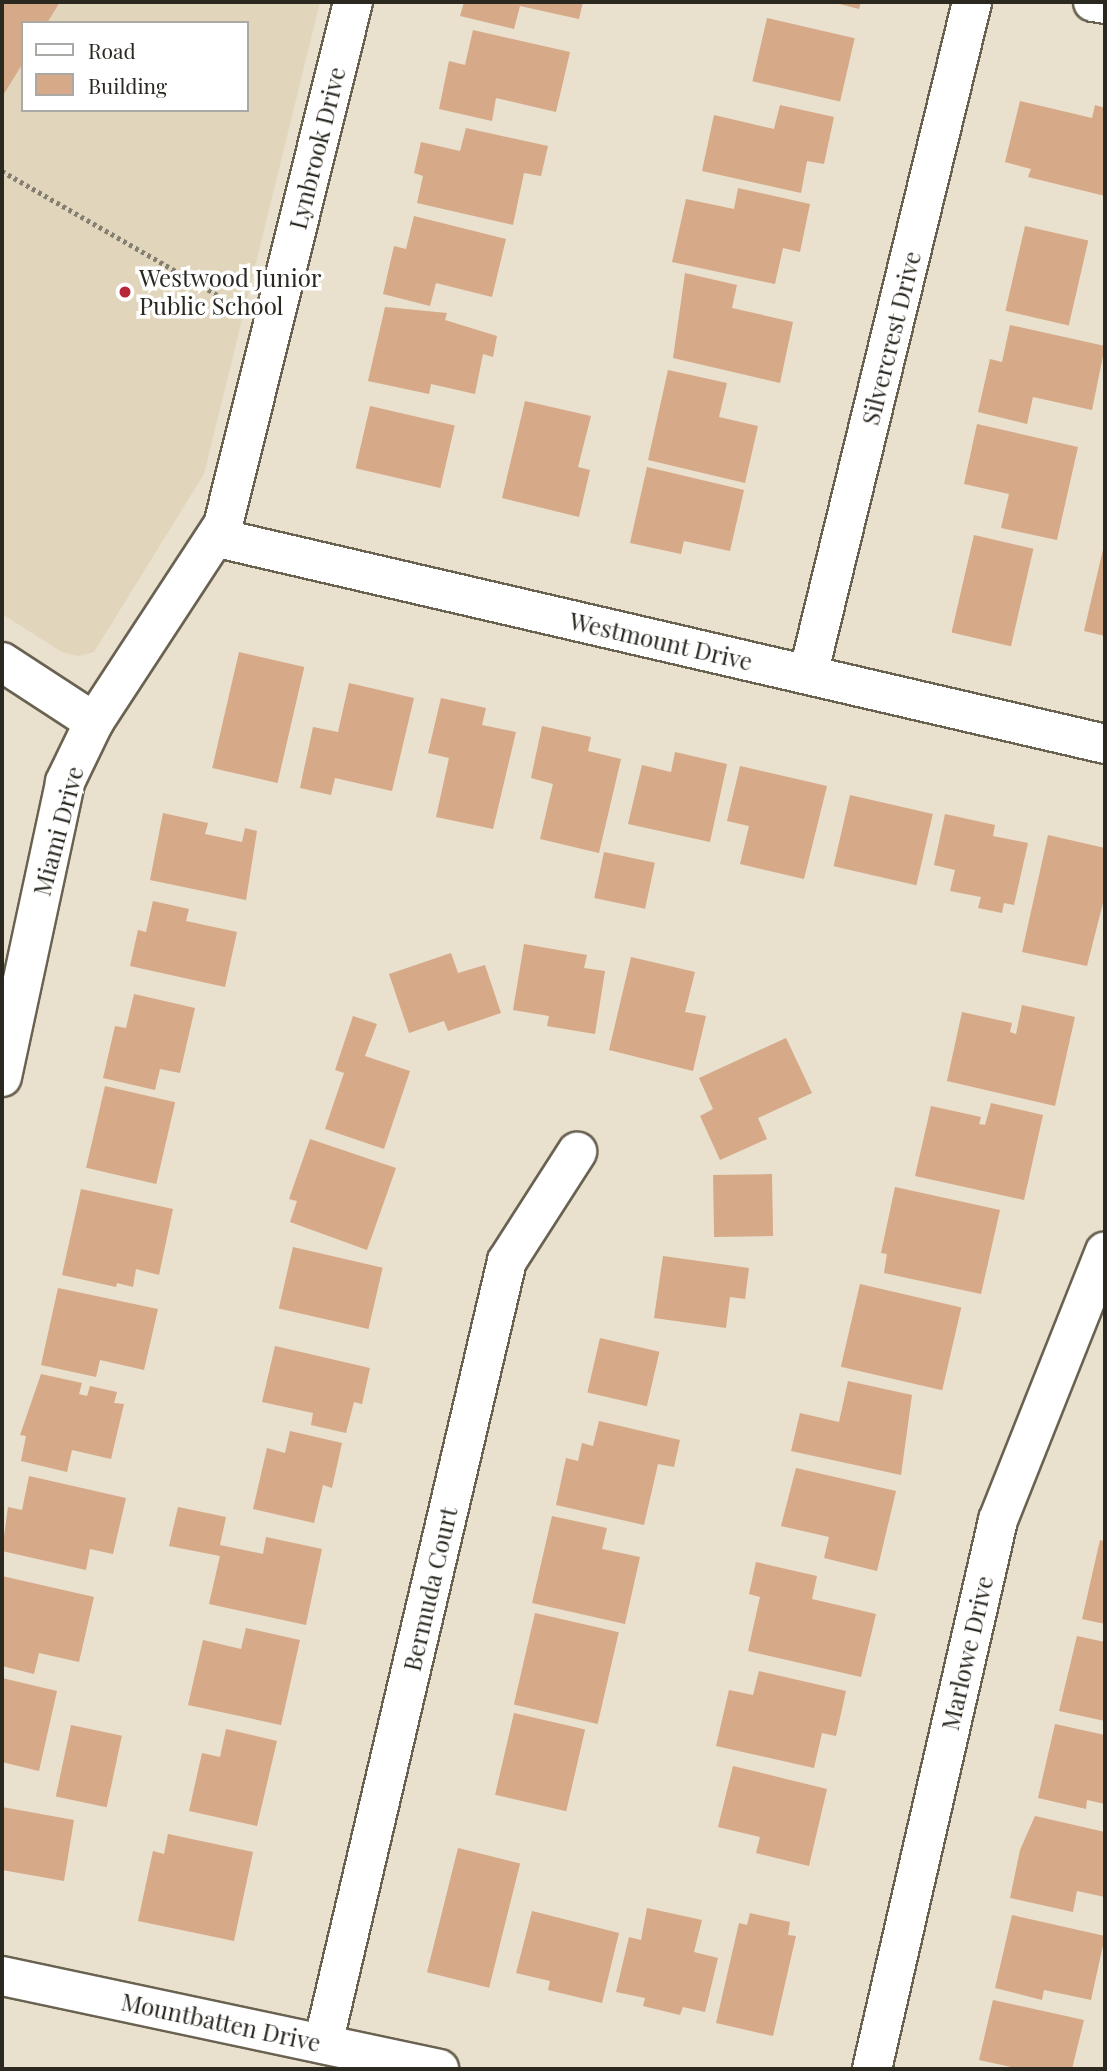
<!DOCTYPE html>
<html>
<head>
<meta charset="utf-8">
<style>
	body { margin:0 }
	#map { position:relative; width:1107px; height:2071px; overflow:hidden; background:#e9e0cd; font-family:"Playfair Display",serif }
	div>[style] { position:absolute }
	.built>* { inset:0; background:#e1d5bb }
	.building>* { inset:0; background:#d6a988; transform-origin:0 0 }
	.path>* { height:4.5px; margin-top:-2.25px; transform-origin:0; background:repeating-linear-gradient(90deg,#857f72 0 3.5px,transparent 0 7px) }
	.roads { filter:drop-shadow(2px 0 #6a6251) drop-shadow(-2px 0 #6a6251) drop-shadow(0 2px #6a6251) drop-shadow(0 -2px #6a6251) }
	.minor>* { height:38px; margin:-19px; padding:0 19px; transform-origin:19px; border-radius:19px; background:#fff }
	.dots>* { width:19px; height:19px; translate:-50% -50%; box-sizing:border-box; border:4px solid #fff; border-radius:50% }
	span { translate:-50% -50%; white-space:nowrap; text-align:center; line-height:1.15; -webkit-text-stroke:7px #fff; paint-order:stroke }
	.street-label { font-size:24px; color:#2b2820 }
	.poi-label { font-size:24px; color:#2b2820 }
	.left { translate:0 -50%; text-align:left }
	.frame { position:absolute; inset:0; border:4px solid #2b2820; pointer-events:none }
	.legend { position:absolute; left:21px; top:21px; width:228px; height:91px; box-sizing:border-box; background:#fff; border:2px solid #aaa9a6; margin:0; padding:9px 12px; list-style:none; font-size:21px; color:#2b2820 }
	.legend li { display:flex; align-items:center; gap:14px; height:35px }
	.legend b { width:35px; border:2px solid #aaa9a6 }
</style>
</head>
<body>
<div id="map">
	<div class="built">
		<div style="clip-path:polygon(evenodd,2px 2px,320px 2px,204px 474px,94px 652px,78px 656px,62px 652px,2px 614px,2px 2px,23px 23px,247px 23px,247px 110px,23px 110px,23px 23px)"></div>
	</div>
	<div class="building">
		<div style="clip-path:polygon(2px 2px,60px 2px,47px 23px,23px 23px,23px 63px,2px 97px)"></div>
		<div style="clip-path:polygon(464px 2px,583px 2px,579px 19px,520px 6px,514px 29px,460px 16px)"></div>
		<div style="clip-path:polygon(832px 2px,861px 2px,859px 9px)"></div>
		<div style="left:767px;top:18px;width:90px;height:65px;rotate:13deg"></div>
		<div style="clip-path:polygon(473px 30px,570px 52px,556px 112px,496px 98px,492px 121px,439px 109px,449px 61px,465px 65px)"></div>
		<div style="clip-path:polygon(1020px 101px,1092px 118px,1095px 105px,1105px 108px,1105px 196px,1028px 177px,1031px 169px,1005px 162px)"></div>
		<div style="clip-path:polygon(780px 105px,834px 117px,824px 164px,807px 161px,801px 193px,702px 171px,714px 115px,774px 129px)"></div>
		<div style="clip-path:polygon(466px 128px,548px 146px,541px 176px,524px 173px,513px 225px,417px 203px,423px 176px,414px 173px,421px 142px,460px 151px)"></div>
		<div style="clip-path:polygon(738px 188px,810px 204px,800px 252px,783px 248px,775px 284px,672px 262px,686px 199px,734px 209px)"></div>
		<div style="clip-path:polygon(414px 216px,506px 239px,492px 297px,436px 283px,430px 306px,383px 294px,394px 246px,406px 249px)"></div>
		<div style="left:1025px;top:226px;width:65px;height:87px;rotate:13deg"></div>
		<div style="clip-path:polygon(685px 273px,737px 285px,732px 308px,793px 322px,780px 383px,673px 358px)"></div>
		<div style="clip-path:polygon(385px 307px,447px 313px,445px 320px,497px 336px,493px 357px,483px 354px,475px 394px,431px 384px,429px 394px,368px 381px)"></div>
		<div style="clip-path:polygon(1010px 325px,1105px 346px,1092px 410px,1033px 397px,1027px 424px,978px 412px,990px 359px,1002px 362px)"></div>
		<div style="clip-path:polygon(668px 370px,727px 383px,719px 417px,758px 426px,745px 483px,648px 460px)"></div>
		<div style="clip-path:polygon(525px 401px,591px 416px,578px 467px,590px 470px,579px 517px,502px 498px)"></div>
		<div style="left:370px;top:406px;width:87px;height:64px;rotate:13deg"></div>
		<div style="clip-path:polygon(977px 424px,1078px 447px,1057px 540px,1001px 528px,1009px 494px,964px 484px)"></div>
		<div style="clip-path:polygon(647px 467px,744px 490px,730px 551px,684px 541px,681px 554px,630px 543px)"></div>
		<div style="left:974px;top:535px;width:61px;height:100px;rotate:13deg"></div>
		<div style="clip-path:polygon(1104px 545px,1105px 545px,1105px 636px,1084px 631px)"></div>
		<div style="left:239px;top:652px;width:67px;height:119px;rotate:13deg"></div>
		<div style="clip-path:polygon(349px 683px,414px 698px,392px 791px,335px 778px,331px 795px,300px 788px,313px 727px,338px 732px)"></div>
		<div style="clip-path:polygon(441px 698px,486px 708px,482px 725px,516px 732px,493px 829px,436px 817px,449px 758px,428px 753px)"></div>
		<div style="clip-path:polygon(542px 726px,591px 737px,588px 751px,621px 759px,599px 853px,540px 839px,553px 784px,531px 778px)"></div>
		<div style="clip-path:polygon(675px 752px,727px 764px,710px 842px,628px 824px,642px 765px,671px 772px)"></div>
		<div style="clip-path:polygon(740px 766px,827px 786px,804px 879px,740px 864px,749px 826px,727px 821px)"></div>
		<div style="left:850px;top:795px;width:85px;height:73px;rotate:13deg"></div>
		<div style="clip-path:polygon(163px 813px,208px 823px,205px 834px,242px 842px,245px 828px,257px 831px,246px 900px,150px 880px)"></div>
		<div style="clip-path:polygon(945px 814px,995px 825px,993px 836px,1028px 843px,1014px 905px,1004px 903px,1002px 913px,978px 908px,981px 897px,950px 891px,955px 870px,934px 865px)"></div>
		<div style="clip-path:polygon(1048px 835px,1105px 848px,1105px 895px,1087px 966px,1022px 952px)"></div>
		<div style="left:604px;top:852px;width:52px;height:47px;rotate:12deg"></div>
		<div style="clip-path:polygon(153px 901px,189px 909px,186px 921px,237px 932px,225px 987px,130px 966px,138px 930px,146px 932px)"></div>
		<div style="clip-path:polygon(524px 944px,587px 955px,584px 968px,605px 971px,595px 1034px,547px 1026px,549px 1016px,513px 1010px)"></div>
		<div style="clip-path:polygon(451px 953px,458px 973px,485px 965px,501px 1013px,448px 1031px,444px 1021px,409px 1033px,389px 974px)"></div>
		<div style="clip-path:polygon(631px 957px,695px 972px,685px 1012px,706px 1016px,693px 1071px,609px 1050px)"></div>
		<div style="clip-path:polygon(134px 994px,195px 1008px,180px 1073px,160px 1069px,155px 1090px,103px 1078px,115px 1026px,126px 1028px)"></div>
		<div style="clip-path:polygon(1022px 1005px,1075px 1017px,1055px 1106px,947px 1081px,962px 1012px,1012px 1023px,1010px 1032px,1016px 1034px)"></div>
		<div style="clip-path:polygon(353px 1016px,377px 1024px,365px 1056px,410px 1071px,384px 1149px,325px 1129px,344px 1073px,335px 1070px)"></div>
		<div style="clip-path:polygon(786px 1038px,812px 1093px,758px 1118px,767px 1139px,720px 1160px,700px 1116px,713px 1109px,699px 1078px)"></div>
		<div style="left:105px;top:1086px;width:72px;height:84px;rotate:13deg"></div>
		<div style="clip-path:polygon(991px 1103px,1043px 1115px,1024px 1200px,915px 1176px,931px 1106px,981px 1117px,979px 1124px,985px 1125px)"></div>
		<div style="clip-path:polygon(310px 1139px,396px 1168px,367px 1250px,290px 1222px,297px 1201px,289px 1199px)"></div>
		<div style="left:772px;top:1174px;width:62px;height:59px;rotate:89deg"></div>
		<div style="clip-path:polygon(895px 1187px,1000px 1210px,981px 1294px,884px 1273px,887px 1254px,881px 1253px)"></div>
		<div style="clip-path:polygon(81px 1189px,173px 1209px,159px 1275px,136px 1269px,133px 1287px,117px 1283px,116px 1287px,62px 1275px)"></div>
		<div style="left:293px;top:1247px;width:92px;height:63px;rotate:13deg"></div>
		<div style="clip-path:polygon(663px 1256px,749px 1268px,745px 1299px,730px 1297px,726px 1328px,654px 1318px)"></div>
		<div style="left:860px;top:1284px;width:104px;height:85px;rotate:13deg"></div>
		<div style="clip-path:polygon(58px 1288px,158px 1309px,144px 1370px,100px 1360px,96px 1377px,41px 1365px)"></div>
		<div style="left:600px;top:1338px;width:61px;height:56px;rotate:13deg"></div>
		<div style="clip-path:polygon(275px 1346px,370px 1368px,362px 1404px,354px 1402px,346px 1433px,311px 1425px,313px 1413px,262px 1402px)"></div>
		<div style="clip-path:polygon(41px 1374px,82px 1383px,79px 1394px,87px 1396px,90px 1386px,117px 1392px,114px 1403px,124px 1404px,111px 1459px,72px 1450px,67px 1472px,21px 1461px,26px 1436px,20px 1435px)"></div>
		<div style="clip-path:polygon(848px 1381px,912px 1395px,901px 1475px,791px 1451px,800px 1413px,839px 1422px)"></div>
		<div style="clip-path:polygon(599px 1421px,680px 1440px,674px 1467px,658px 1464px,644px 1525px,556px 1505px,566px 1458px,578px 1461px,582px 1443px,593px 1446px)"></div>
		<div style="clip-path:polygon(290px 1431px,342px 1443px,332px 1488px,323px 1485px,314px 1523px,253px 1509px,267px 1448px,285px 1453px)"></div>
		<div style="clip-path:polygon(796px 1468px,896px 1491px,877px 1571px,824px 1558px,829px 1537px,781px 1526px)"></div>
		<div style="clip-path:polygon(29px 1476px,126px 1498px,113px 1554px,90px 1549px,86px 1570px,2px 1551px,8px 1507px,22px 1510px)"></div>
		<div style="clip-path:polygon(178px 1507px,226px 1517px,220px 1545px,263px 1554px,266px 1537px,322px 1549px,306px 1625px,209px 1604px,220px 1556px,169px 1546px)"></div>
		<div style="clip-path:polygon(552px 1516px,607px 1528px,602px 1549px,640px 1557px,625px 1624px,532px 1603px)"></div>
		<div style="clip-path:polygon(1100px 1540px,1105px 1541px,1105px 1624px,1082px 1619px)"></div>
		<div style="clip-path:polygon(756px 1562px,817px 1576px,812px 1599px,876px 1614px,861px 1677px,748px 1651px,760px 1597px,749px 1594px)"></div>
		<div style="clip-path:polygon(2px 1576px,94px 1597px,79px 1662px,39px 1653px,34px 1674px,2px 1666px)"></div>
		<div style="left:535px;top:1613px;width:86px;height:94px;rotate:13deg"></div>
		<div style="clip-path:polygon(246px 1628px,300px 1640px,281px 1725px,188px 1705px,203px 1640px,241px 1649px)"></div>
		<div style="clip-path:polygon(1077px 1636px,1105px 1642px,1105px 1721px,1059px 1711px)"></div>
		<div style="clip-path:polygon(759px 1671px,846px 1691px,836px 1736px,822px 1733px,814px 1768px,716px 1746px,729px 1690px,753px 1695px)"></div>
		<div style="clip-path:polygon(2px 1678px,57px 1691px,39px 1771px,2px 1762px)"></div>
		<div style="left:514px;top:1713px;width:73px;height:84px;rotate:13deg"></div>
		<div style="clip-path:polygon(1055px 1724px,1105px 1735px,1105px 1804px,1087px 1800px,1086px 1809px,1038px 1798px)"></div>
		<div style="left:71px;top:1725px;width:52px;height:73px;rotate:12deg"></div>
		<div style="clip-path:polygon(226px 1729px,277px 1741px,257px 1826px,189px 1811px,202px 1753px,220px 1757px)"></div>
		<div style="clip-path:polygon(733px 1766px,827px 1789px,809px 1866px,756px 1853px,760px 1837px,718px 1827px)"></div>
		<div style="clip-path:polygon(2px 1807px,74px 1820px,64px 1881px,2px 1870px)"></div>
		<div style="clip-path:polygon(1035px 1816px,1105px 1832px,1105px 1897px,1077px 1891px,1073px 1912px,1010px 1898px,1020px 1850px)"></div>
		<div style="clip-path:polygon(168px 1834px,253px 1852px,234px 1941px,138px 1921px,153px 1851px,164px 1854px)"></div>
		<div style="left:458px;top:1848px;width:64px;height:128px;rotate:14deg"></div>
		<div style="clip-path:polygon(647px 1908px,702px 1920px,694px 1952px,718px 1958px,705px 2012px,683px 2007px,680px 2015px,643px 2006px,645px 1998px,616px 1992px,629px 1937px,641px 1940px)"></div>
		<div style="clip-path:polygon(532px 1911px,619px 1933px,602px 2003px,548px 1990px,550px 1981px,516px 1973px)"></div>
		<div style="clip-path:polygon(750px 1913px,790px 1922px,788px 1935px,796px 1936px,773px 2036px,716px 2023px,739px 1923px,747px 1925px)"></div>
		<div style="clip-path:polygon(1012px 1915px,1105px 1936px,1091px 2000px,1044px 1990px,1042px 2000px,995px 1988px)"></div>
		<div style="clip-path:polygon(993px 2000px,1084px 2020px,1072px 2069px,1020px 2069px,979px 2060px)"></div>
	</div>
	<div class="path">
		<div style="left:2px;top:171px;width:269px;rotate:29.9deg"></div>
	</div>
	<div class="roads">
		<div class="minor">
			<div style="left:1093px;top:2px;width:12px;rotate:9deg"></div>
			<div style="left:218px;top:538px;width:911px;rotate:13.07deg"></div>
			<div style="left:2px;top:662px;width:110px;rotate:33.1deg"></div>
			<div style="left:808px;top:675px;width:693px;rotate:-76.3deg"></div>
			<div style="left:2px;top:1077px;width:302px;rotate:-77.9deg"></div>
			<div style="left:65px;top:782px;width:67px;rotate:-64.2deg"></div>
			<div style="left:94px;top:722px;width:235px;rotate:-56.8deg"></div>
			<div style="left:223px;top:525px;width:539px;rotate:-76.04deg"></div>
			<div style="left:2px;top:1976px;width:447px;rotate:12deg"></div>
			<div style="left:323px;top:2044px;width:804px;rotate:-76.78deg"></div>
			<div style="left:507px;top:1261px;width:130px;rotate:-57.3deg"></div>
			<div style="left:872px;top:2069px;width:563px;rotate:-77.07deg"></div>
			<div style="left:998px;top:1520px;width:289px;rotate:-68.3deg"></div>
		</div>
	</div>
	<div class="dots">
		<div style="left:125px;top:292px;background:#b82637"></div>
	</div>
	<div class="street-label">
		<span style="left:317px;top:148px;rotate:-76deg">Lynbrook Drive</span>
		<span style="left:891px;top:338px;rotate:-76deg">Silvercrest Drive</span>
		<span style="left:661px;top:641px;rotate:13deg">Westmount Drive</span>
		<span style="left:58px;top:831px;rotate:-75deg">Miami Drive</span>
		<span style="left:430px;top:1589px;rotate:-77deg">Bermuda Court</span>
		<span style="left:967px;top:1653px;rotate:-77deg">Marlowe Drive</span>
		<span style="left:221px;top:2022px;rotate:12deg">Mountbatten Drive</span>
	</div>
	<div class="poi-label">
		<span class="left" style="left:139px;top:292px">Westwood Junior<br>Public School</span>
	</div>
	<div class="frame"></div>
	<ul class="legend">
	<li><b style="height:9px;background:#fff"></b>Road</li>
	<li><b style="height:19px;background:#d6a988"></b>Building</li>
	</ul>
</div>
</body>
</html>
